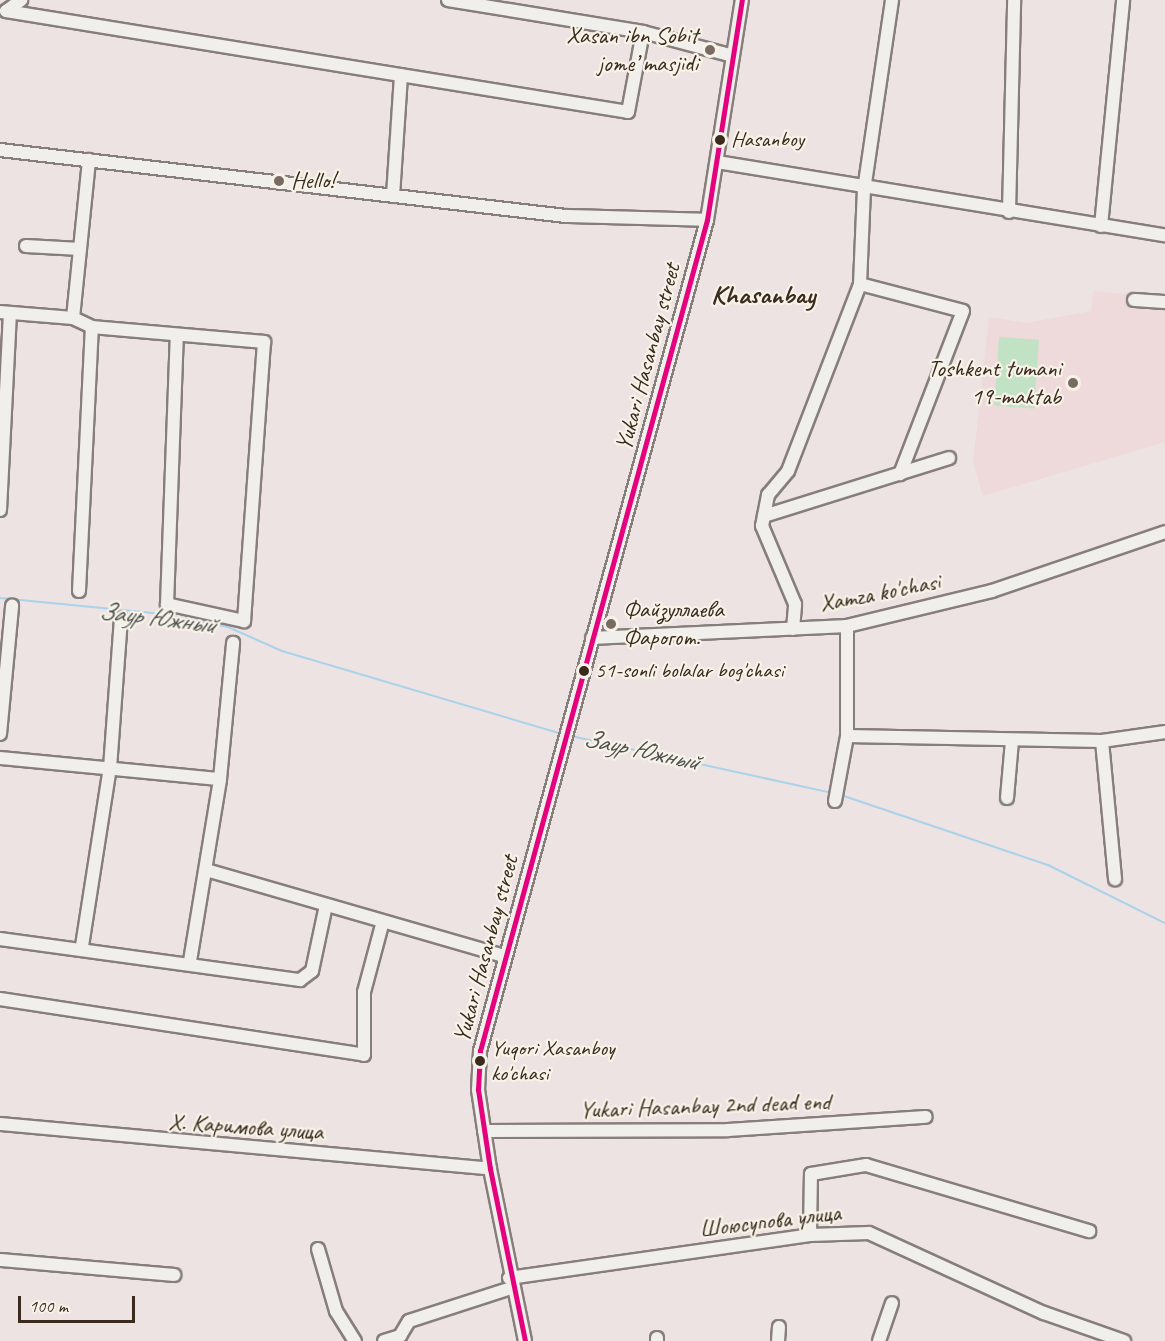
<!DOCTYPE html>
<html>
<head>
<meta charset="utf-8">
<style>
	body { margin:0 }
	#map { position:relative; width:1165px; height:1341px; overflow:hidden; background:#ede3e2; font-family:Caveat,sans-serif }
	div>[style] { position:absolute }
	.built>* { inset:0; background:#eed9db }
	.green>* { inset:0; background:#c1e2c5; transform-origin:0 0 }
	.stream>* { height:2px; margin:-1px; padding:0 1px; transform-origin:1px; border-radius:1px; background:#aad2ea }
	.roads { filter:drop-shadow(2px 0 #867e7b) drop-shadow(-2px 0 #867e7b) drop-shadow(0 2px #867e7b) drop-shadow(0 -2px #867e7b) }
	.minor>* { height:12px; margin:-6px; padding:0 6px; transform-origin:6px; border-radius:6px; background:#f1efeb }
	.bus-1>* { height:4.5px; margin:-2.25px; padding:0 2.25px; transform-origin:2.25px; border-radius:2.25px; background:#e5007d }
	.dots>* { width:16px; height:16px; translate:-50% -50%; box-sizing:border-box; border:3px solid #f7f3e8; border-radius:50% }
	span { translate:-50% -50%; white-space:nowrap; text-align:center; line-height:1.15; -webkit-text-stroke:4.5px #f7f3e8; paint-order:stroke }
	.bus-label { font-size:22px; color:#3b2a1e }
	.left { translate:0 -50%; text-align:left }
	.poi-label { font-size:24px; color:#3b2a1e }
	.right { translate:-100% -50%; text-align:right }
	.street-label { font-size:24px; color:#3b2a1e }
	.water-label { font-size:26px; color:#505252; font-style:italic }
	.quarter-label { font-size:27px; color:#3b2a1e; font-weight:700 }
	.scale { position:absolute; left:18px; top:1296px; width:117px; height:27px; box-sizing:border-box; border:3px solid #3b2a1e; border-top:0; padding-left:8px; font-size:18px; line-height:21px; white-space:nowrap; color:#3b2a1e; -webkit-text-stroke:4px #f7f3e8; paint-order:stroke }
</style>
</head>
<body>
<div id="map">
	<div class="built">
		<div style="clip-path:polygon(1093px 291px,1165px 298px,1165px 442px,983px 496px,973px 463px,989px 317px,1027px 323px,1091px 311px)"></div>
	</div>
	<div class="green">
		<div style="left:999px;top:337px;width:40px;height:69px;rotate:4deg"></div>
	</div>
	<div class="stream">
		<div style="left:0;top:598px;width:164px;rotate:5.6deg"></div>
		<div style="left:163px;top:614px;width:66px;rotate:11.3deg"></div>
		<div style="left:228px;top:627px;width:59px;rotate:24deg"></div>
		<div style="left:282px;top:651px;width:293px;rotate:16.5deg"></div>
		<div style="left:571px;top:736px;width:267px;rotate:12.3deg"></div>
		<div style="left:841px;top:795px;width:219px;rotate:18.7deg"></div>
		<div style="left:1048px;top:865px;width:131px;rotate:26.4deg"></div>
	</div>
	<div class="roads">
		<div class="minor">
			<div style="left:448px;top:0;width:198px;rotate:9.3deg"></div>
			<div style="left:643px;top:32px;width:93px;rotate:14.9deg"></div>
			<div style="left:6px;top:11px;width:630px;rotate:9.22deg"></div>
			<div style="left:628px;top:112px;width:81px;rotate:-79.4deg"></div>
			<div style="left:6px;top:11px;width:19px;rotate:-36deg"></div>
			<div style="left:0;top:150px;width:570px;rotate:6.65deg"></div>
			<div style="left:566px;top:216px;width:141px;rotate:1.6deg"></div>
			<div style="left:717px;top:162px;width:454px;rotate:9.3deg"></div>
			<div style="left:393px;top:196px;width:121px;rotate:-86.2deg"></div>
			<div style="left:1009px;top:212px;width:212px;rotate:-88.6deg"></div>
			<div style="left:1101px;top:226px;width:227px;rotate:-84.4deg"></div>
			<div style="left:26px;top:246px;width:54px;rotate:3.2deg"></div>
			<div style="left:860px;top:284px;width:106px;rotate:14.7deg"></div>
			<div style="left:963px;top:311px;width:175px;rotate:111.1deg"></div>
			<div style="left:1134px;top:300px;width:31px;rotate:4deg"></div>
			<div style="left:0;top:312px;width:73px;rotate:4.7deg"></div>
			<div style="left:73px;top:318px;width:21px;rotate:25deg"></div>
			<div style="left:92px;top:327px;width:173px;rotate:5deg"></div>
			<div style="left:264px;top:342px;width:280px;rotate:94.1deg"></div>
			<div style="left:244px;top:621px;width:79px;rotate:-167.6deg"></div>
			<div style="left:167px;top:604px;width:269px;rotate:-87.9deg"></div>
			<div style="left:73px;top:318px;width:159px;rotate:-84.2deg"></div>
			<div style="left:0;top:510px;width:197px;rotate:-87.1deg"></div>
			<div style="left:764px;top:516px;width:194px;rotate:-17.4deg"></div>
			<div style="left:79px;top:591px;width:264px;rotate:-87.2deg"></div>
			<div style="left:793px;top:629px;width:25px;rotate:-85deg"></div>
			<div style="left:795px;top:604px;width:85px;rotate:-112.9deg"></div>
			<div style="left:762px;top:526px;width:32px;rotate:-79deg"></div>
			<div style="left:768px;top:495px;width:31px;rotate:-50deg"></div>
			<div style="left:788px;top:471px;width:200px;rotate:-68.9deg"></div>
			<div style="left:860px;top:284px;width:94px;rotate:-87.6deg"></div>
			<div style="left:864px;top:190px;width:192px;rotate:-81.6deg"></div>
			<div style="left:592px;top:638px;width:255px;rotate:-2.7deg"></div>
			<div style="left:847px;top:626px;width:149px;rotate:-13.6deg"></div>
			<div style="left:992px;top:591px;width:183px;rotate:-18.8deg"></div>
			<div style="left:0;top:734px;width:129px;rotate:-84.6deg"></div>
			<div style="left:847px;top:736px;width:255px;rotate:1.1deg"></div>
			<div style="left:1102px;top:741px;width:64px;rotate:-8.1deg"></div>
			<div style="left:1102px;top:741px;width:139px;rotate:84.6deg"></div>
			<div style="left:0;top:758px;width:221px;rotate:5.5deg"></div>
			<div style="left:1007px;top:798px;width:57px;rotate:-85deg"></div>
			<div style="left:835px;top:801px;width:66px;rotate:-79.5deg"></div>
			<div style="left:847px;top:736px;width:110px;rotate:-90deg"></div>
			<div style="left:206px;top:870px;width:310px;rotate:16.1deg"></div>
			<div style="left:0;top:939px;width:303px;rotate:7.8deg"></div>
			<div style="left:300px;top:980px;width:15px;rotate:-37deg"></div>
			<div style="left:312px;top:971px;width:67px;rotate:-78deg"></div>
			<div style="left:82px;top:946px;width:180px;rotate:-81.1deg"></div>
			<div style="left:110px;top:768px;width:150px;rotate:-85.8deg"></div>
			<div style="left:190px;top:961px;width:184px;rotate:-80.6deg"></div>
			<div style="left:220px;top:779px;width:137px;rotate:-84.5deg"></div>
			<div style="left:0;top:999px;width:368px;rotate:8.7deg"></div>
			<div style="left:364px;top:1055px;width:63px;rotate:-90deg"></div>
			<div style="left:364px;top:992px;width:73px;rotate:-75deg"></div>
			<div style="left:0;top:1124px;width:492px;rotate:5.2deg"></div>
			<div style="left:484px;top:1131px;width:244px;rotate:-0.2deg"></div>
			<div style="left:728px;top:1130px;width:198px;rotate:-3.8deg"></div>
			<div style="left:810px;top:1235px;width:61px;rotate:-89.1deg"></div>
			<div style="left:811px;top:1174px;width:56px;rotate:-9.3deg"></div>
			<div style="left:866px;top:1165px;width:233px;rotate:16.5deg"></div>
			<div style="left:318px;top:1249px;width:65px;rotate:73.8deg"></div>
			<div style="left:336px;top:1311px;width:36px;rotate:58deg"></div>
			<div style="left:0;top:1260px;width:175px;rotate:4.9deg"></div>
			<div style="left:509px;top:1278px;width:304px;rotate:-8.1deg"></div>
			<div style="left:810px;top:1235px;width:59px;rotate:-1.9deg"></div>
			<div style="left:869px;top:1233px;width:192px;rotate:24.6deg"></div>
			<div style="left:1044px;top:1313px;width:85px;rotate:19.3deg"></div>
			<div style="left:384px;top:1341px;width:17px;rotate:-17deg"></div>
			<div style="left:400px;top:1336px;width:17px;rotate:-59deg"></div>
			<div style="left:409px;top:1321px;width:107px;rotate:-17.9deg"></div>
			<div style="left:525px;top:1341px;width:176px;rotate:-101.5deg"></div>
			<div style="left:490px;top:1169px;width:80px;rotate:-98.6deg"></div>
			<div style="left:478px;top:1090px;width:39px;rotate:-87deg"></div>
			<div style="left:480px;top:1051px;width:861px;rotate:-74.72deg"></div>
			<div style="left:707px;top:220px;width:223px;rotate:-81deg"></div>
			<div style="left:657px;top:1341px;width:3px;rotate:-90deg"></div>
			<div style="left:778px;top:1341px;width:14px;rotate:-86deg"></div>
			<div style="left:879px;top:1341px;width:40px;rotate:-71.1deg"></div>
		</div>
	</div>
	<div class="bus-1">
		<div style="left:525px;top:1341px;width:176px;rotate:-101.5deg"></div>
		<div style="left:490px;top:1169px;width:80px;rotate:-98.6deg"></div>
		<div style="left:478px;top:1090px;width:39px;rotate:-87deg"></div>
		<div style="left:480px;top:1051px;width:861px;rotate:-74.72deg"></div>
		<div style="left:707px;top:220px;width:223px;rotate:-81deg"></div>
	</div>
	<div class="dots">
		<div style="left:710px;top:50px;background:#796b63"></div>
		<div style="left:720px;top:140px;background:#3b2a1e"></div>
		<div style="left:279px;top:181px;background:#796b63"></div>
		<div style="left:1073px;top:383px;background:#796b63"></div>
		<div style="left:611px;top:624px;background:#796b63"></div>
		<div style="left:584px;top:671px;background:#3b2a1e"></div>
		<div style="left:480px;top:1061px;background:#3b2a1e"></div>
	</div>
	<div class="bus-label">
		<span class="left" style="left:731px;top:140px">Hasanboy</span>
		<span class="left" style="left:595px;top:671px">51-sonli bolalar bog'chasi</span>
		<span class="left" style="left:491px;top:1061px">Yuqori Xasanboy<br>ko'chasi</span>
	</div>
	<div class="poi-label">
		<span class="right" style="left:698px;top:50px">Xasan ibn Sobit<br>jome’ masjidi</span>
		<span class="left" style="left:291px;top:181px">Hello!</span>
		<span class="right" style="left:1061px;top:383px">Toshkent tumani<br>19-maktab</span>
		<span class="left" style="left:623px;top:624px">Файзуллаева<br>Фарогот.</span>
	</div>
	<div class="street-label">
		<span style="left:648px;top:357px;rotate:-75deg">Yukari Hasanbay street</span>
		<span style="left:880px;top:593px;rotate:-11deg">Xamza ko'chasi</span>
		<span style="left:486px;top:949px;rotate:-75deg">Yukari Hasanbay street</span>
		<span style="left:705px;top:1106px;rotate:-2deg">Yukari Hasanbay 2nd dead end</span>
		<span style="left:246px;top:1127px;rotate:4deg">Х. Каримова улица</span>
		<span style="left:770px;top:1221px;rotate:-7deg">Шоюсупова улица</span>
	</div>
	<div class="water-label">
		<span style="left:157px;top:618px;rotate:7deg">Заур Южный</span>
		<span style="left:641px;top:750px;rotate:12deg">Заур Южный</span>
	</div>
	<div class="quarter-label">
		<span style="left:763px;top:295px">Khasanbay</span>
	</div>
	<div class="scale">100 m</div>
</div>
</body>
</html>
